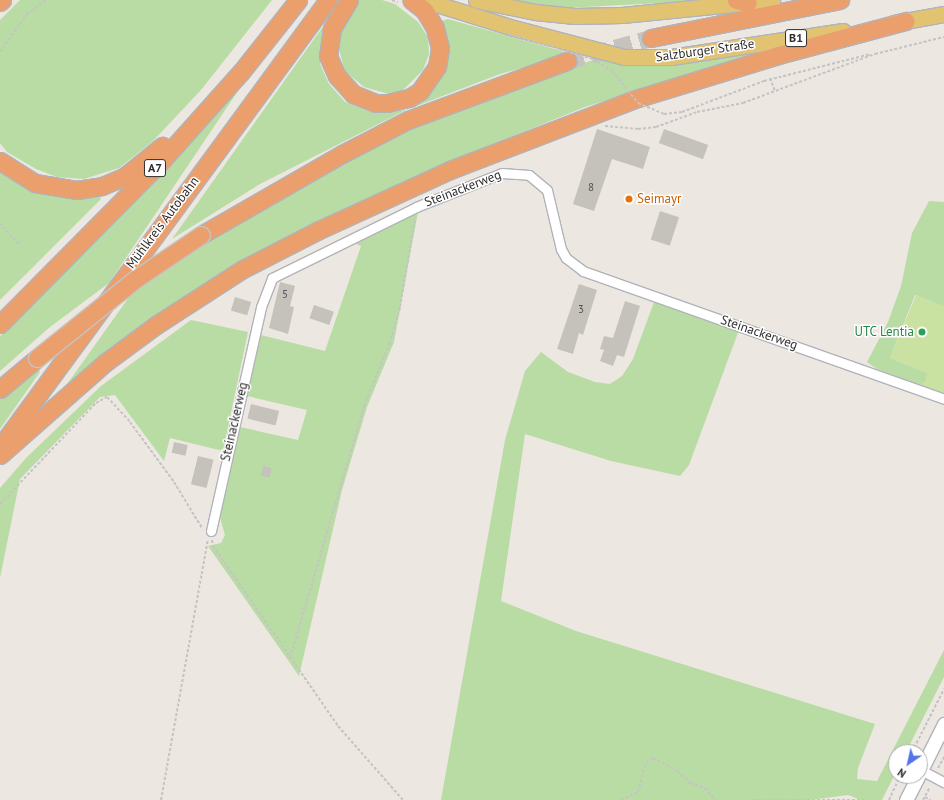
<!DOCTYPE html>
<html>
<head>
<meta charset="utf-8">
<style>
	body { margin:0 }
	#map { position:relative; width:944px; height:800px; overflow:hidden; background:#ece7e1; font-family:"PT Sans",sans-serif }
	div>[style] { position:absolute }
	.green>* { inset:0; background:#b9dca4 }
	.pitch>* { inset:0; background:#c9e2a1 }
	.building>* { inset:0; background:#c5c2bc; transform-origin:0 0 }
	.highway-tunnel>* { height:17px; margin-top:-8.5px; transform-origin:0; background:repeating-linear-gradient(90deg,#c6c2bd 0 17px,transparent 0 25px) }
	.path>* { height:2px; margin-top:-1px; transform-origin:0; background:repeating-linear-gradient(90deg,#c4c4c4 0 3px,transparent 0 5px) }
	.roads { filter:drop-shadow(1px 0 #b1b3bb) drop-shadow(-1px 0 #b1b3bb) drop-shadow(0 1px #b1b3bb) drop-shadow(0 -1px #b1b3bb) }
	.street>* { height:9px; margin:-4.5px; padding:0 4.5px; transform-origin:4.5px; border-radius:4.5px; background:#fff }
	.secondary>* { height:13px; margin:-6.5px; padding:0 6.5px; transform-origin:6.5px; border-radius:6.5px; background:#fff }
	.primary>* { height:15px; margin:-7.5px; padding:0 7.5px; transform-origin:7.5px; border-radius:7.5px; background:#e1c371 }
	.highway>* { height:17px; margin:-8.5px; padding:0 8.5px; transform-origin:8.5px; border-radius:8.5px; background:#eb9f6d }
	.path-bridge>* { height:2px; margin-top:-1px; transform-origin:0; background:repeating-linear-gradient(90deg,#c4c4c4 0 3px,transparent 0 5px) }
	.bridges { filter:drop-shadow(1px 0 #c4c4c4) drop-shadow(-1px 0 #c4c4c4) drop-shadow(0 1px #c4c4c4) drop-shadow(0 -1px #c4c4c4) }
	.highway-bridge>* { height:17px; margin:-8.5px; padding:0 8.5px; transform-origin:8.5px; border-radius:8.5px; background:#eb9f6d }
	.dots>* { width:11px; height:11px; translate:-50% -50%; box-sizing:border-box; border:2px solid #fff; border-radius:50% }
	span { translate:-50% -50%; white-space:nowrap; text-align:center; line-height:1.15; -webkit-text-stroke:3px #fff; paint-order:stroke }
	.number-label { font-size:11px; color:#535251 }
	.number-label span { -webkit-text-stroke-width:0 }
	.shield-label span { padding:1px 3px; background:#fff; border:1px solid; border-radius:3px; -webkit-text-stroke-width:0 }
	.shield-label { font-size:12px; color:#2d2d2d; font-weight:700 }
	.street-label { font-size:13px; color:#2d2d2d }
	.food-label { font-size:13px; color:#c56008 }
	.left { translate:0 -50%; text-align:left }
	.leisure-label { font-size:13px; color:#27864d }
	.right { translate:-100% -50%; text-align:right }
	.north { position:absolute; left:888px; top:744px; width:40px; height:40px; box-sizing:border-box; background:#fff; border:1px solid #ababab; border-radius:50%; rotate:214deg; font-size:11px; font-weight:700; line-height:16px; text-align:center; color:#2d2d2d }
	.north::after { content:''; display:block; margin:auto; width:14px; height:18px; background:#5575e5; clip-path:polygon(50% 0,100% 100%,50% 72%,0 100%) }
</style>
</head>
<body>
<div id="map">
	<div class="green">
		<div style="clip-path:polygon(20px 0,272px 0,201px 90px,153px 141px,119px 168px,84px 179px,57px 177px,36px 169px,7px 152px,0 143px,0 20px)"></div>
		<div style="clip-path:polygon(356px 0,382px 0,395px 4px,418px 22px,428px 37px,429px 54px,423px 70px,401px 92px,385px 93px,364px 87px,345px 71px,336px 39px,342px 20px)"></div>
		<div style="clip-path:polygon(509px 0,719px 0,565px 8px)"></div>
		<div style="clip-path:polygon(448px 19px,572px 54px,500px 74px,406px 110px,260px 184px,172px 239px,324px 25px,320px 64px,329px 84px,345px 102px,374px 113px,406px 110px,429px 92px,447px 58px,442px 21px)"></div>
		<div style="clip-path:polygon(779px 46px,585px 107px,443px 164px,317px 221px,214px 277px,139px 327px,65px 387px,137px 286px,309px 179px,395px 135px,484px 97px,593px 60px,688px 62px)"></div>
		<div style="clip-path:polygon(248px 76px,109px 283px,50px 327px,0 371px,0 336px,183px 150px)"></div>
		<div style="clip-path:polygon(0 169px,98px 194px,101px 199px,0 300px)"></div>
		<div style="clip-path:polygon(929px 201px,944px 202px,944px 307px,915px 295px,890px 358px,928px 373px,925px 383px,919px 385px,877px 369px,867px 362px,888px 322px,901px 286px,912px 233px)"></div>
		<div style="clip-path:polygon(418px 212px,394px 342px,367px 407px,342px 490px,299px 676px,208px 546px,221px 543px,225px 535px,219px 514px,240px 427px,298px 440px,307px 410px,247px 396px,261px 335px,325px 351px,361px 246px,352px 242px)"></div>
		<div style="clip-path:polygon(654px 302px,739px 330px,689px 465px,680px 476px,611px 461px,525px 434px,501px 601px,576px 631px,875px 724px,858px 768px,857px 779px,877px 781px,944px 650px,944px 677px,906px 752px,896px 752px,896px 772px,882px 800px,861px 800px,848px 795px,810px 800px,441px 800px,505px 440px,525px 371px,541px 352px,568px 372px,595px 382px,610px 384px,622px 376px,633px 359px)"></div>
		<div style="clip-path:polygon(191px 320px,248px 332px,223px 451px,170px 438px,164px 461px,115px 395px,100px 397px,20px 479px,0 578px,0 488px,26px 458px,101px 386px)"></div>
		<div style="clip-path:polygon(38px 368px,40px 372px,0 429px,0 398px)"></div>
	</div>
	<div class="pitch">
		<div style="clip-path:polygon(916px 295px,944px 307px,944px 395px,919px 385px,925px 383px,927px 373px,890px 358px)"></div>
	</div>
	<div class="building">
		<div style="clip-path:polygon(597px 129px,650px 147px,643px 169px,612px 159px,594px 211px,573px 204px)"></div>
		<div style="left:664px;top:129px;width:47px;height:15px;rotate:20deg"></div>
		<div style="left:660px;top:211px;width:20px;height:30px;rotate:18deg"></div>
		<div style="clip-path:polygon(280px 282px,295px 286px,290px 306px,294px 307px,288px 334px,269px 328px)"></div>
		<div style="clip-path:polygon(579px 284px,597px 290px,583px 335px,579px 333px,573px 354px,557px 349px)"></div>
		<div style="left:235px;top:297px;width:17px;height:14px;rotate:17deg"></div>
		<div style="clip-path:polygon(625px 301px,640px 306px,624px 357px,617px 355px,613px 366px,600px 361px,604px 350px,600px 349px,604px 336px,613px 338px)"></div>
		<div style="left:314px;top:305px;width:21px;height:14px;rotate:19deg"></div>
		<div style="left:251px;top:404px;width:29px;height:15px;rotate:14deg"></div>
		<div style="left:174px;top:442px;width:14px;height:11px;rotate:12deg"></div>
		<div style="left:198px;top:456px;width:16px;height:29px;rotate:14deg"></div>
		<div style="left:263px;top:466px;width:9px;height:10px;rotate:13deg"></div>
	</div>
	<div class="highway-tunnel">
		<div style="left:567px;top:61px;width:87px;rotate:-15.3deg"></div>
	</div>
	<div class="path">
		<div style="left:392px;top:0;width:6px;rotate:18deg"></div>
		<div style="left:0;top:52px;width:47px;rotate:-54.6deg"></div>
		<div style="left:27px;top:14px;width:24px;rotate:-36deg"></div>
		<div style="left:875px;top:54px;width:71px;rotate:-13.8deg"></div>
		<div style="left:770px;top:78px;width:14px;rotate:69deg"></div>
		<div style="left:764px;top:81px;width:110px;rotate:-14.2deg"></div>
		<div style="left:605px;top:126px;width:33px;rotate:5deg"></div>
		<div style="left:638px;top:129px;width:18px;rotate:-6deg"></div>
		<div style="left:656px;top:127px;width:44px;rotate:-20.1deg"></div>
		<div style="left:697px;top:112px;width:47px;rotate:-11.1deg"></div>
		<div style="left:743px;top:103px;width:141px;rotate:-20.4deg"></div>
		<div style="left:0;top:223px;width:28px;rotate:48deg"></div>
		<div style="left:0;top:504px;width:139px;rotate:-46.5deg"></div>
		<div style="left:96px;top:403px;width:13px;rotate:-29deg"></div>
		<div style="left:107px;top:397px;width:34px;rotate:47deg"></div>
		<div style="left:130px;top:422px;width:74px;rotate:53.7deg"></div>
		<div style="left:174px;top:482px;width:54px;rotate:58.7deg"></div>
		<div style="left:212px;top:540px;width:6px;rotate:81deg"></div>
		<div style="left:213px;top:546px;width:219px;rotate:55.2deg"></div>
		<div style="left:338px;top:726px;width:98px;rotate:48.7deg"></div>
		<div style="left:290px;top:658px;width:263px;rotate:-73.6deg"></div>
		<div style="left:364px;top:406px;width:67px;rotate:-68deg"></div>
		<div style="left:389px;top:344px;width:39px;rotate:-73deg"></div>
		<div style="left:400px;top:307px;width:90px;rotate:-80.4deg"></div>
		<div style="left:912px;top:752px;width:71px;rotate:-63.1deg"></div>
		<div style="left:938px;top:768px;width:13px;rotate:-61deg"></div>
		<div style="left:925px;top:797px;width:6px;rotate:31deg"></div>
		<div style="left:161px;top:800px;width:264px;rotate:-79.8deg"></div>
		<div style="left:621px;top:800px;width:19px;rotate:-25deg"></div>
		<div style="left:638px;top:792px;width:30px;rotate:-75deg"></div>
		<div style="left:646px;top:763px;width:9px;rotate:-36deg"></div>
		<div style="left:653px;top:758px;width:27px;rotate:28deg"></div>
		<div style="left:677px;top:771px;width:18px;rotate:43deg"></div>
		<div style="left:690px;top:783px;width:16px;rotate:18deg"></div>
		<div style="left:705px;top:788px;width:16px;rotate:50deg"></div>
		<div style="left:752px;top:800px;width:115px"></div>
		<div style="left:889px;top:800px;width:26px;rotate:-65deg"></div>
		<div style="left:923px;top:800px;width:15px;rotate:-62deg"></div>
	</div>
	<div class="roads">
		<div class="street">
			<div style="left:211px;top:531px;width:230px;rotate:-77.4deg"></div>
			<div style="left:261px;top:307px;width:31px;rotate:-69deg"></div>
			<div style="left:272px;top:278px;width:161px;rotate:-26.2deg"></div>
			<div style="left:416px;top:207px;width:92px;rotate:-21.6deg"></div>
			<div style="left:502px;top:173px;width:27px;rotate:4deg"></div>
			<div style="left:529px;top:175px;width:23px;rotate:40deg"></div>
			<div style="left:547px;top:190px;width:61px;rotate:76.7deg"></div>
			<div style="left:561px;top:249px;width:10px;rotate:61deg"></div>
			<div style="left:566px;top:258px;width:21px;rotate:37deg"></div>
			<div style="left:583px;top:271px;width:383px;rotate:19.5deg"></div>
			<div style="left:921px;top:770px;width:26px;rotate:28deg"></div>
		</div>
		<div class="secondary">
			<div style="left:920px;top:772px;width:54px;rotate:-63.4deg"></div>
			<div style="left:906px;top:800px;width:27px;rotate:-63deg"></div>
		</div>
		<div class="primary">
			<div style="left:424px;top:0;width:90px;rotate:17.4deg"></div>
			<div style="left:510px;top:27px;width:118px;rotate:14.7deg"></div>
			<div style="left:624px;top:57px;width:47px"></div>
			<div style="left:671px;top:57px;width:174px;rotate:-8.6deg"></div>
			<div style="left:476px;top:0;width:60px;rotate:11.5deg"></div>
			<div style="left:535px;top:12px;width:40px;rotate:5.7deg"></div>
			<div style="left:575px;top:16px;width:47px;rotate:-1.2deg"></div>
			<div style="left:622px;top:15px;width:151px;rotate:-5.7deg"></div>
			<div style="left:894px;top:23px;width:51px;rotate:-10.2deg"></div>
		</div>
		<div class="highway">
			<div style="left:349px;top:0;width:33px;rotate:121deg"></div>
			<div style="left:332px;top:28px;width:28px;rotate:98deg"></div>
			<div style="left:328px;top:56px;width:22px;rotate:66deg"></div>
			<div style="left:337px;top:76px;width:24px;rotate:48deg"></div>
			<div style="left:353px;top:94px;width:24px;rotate:22deg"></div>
			<div style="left:375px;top:103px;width:12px"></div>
			<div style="left:387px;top:103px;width:23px;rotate:-13deg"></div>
			<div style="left:409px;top:98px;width:13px;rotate:-32deg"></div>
			<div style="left:420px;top:91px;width:29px;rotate:-55deg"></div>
			<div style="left:437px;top:67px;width:19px;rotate:-81deg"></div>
			<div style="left:440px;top:48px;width:21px;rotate:-104deg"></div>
			<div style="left:435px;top:28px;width:21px;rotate:-121deg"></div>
			<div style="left:424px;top:10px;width:16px;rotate:-142deg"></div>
			<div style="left:736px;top:0;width:12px;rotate:14deg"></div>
			<div style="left:0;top:2px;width:3px;rotate:-45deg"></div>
			<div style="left:651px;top:38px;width:193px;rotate:-11.4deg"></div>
			<div style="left:0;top:161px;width:41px;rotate:32.2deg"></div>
			<div style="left:35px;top:183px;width:43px;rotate:9.5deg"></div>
			<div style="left:77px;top:190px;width:25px;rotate:-9deg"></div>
			<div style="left:102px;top:186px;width:25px;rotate:-23deg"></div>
			<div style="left:125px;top:176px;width:48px;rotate:-39deg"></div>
			<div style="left:201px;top:235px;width:163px;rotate:-29.9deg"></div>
			<div style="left:342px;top:154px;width:74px;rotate:-27.3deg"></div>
			<div style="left:408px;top:120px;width:170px;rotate:-20.4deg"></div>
			<div style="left:0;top:324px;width:233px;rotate:-45.3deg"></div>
			<div style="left:164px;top:158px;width:115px;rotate:-48.2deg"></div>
			<div style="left:241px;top:72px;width:92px;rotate:-51.6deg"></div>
			<div style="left:0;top:389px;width:48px;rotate:-40deg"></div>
			<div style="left:0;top:447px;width:554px;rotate:-53.73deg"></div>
			<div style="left:0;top:455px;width:141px;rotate:-41.3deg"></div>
			<div style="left:106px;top:362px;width:62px;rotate:-36.5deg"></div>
			<div style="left:156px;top:325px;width:103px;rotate:-32.8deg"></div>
			<div style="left:243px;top:269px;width:85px;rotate:-27.2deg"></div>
			<div style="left:319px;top:230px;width:144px;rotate:-24.6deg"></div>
			<div style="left:450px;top:170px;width:195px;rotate:-21deg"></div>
			<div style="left:632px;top:100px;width:153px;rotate:-17.1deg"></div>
			<div style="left:778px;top:55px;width:132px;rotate:-14.9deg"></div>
		</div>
	</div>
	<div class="path-bridge">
		<div style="left:508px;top:34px;width:89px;rotate:16.4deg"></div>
		<div style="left:593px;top:59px;width:22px;rotate:32deg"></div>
		<div style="left:612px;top:71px;width:41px;rotate:50.9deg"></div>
		<div style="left:638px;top:103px;width:28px;rotate:23deg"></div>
		<div style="left:664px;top:114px;width:18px;rotate:-6deg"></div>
		<div style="left:682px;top:112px;width:88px;rotate:-20.7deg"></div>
	</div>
	<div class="bridges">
		<div class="highway-bridge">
			<div style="left:37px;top:358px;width:128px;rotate:-38.7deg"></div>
			<div style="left:137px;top:278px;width:77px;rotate:-33.9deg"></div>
		</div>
	</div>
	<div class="dots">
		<div style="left:629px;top:199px;background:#e8710a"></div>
		<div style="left:922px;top:332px;background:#2e9e5b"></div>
	</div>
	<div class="number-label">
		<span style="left:591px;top:187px">8</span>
		<span style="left:285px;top:294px">5</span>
		<span style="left:581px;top:309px">3</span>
	</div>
	<div class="shield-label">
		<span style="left:796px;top:38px">B1</span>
		<span style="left:155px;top:168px">A7</span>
	</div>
	<div class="street-label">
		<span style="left:705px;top:51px;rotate:-8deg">Salzburger Straße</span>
		<span style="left:463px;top:189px;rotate:-21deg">Steinackerweg</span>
		<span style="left:163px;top:223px;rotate:-53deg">Mühlkreis Autobahn</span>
		<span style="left:759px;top:333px;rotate:19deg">Steinackerweg</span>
		<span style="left:235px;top:422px;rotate:-77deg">Steinackerweg</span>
	</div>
	<div class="food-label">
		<span class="left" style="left:637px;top:199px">Seimayr</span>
	</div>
	<div class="leisure-label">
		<span class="right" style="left:914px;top:332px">UTC Lentia</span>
	</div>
	<div class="north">N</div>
</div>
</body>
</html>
